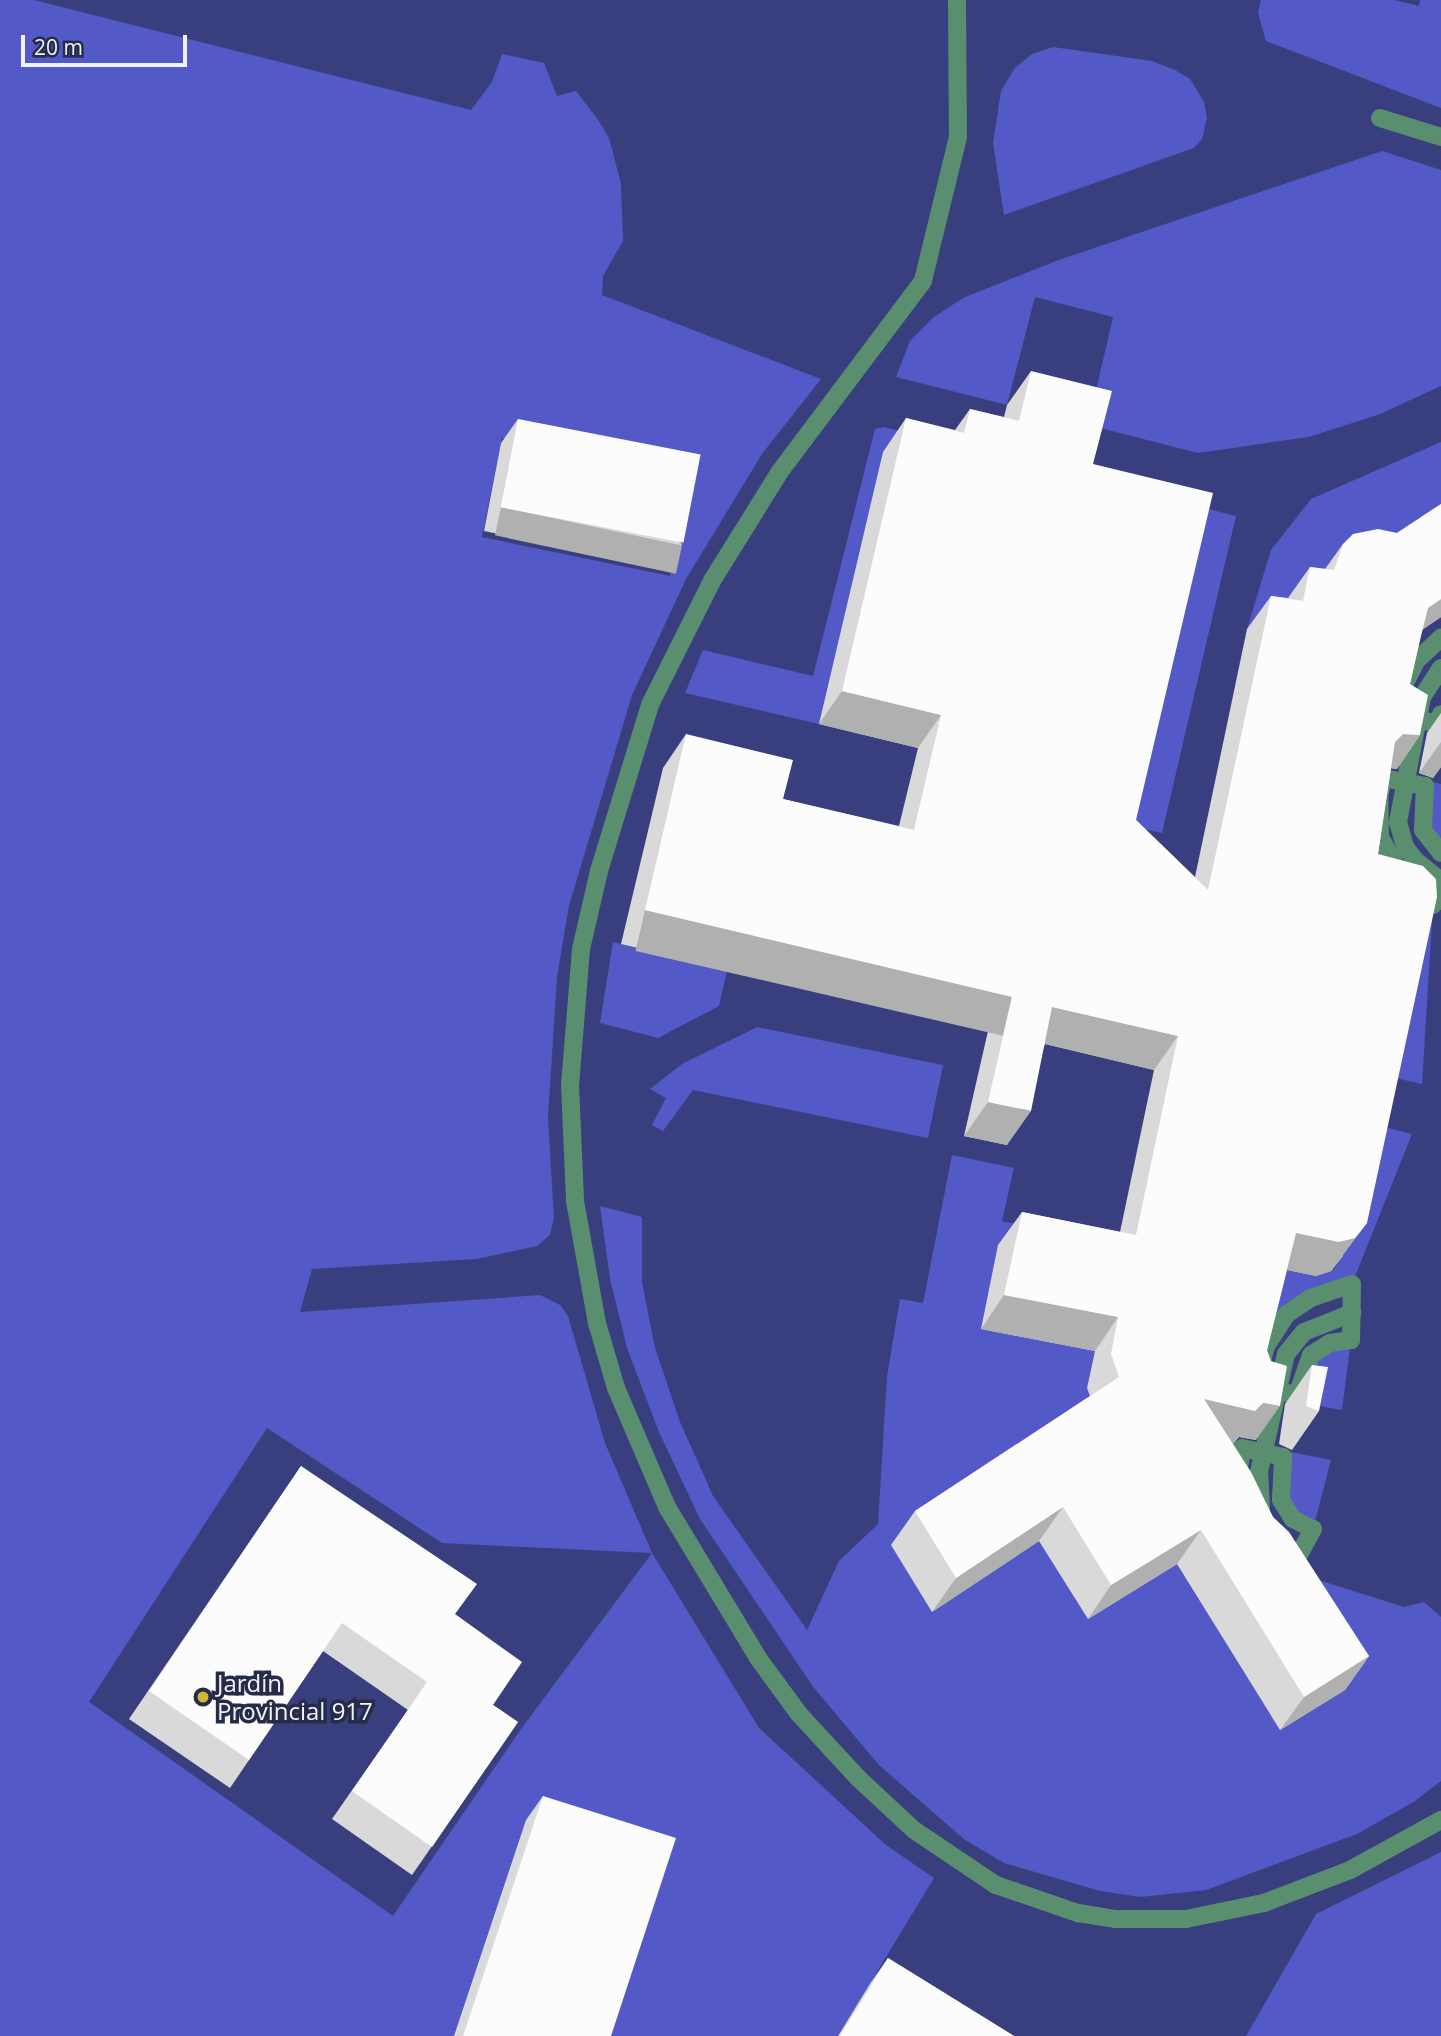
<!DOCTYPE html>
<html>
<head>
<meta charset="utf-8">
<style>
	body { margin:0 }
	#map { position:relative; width:1441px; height:2036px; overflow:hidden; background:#393f7e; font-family:"Open Sans",sans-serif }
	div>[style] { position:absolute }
	.green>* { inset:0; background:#5359c6 }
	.minor>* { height:18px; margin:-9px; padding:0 9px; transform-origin:9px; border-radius:9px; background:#598f6e }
	.wall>* { inset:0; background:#d9d9d9 }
	.shaded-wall>* { inset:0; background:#b0b0b0; transform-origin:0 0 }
	.building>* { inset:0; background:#fcfcfc; transform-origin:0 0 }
	.dots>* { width:19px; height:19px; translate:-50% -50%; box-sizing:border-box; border:4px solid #262b47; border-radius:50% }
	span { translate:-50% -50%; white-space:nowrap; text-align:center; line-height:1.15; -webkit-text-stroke:7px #262b47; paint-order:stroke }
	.poi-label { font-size:24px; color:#f0f2f9 }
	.left { translate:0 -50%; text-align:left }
	.scale { position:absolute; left:21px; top:35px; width:166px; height:32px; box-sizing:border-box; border:4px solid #f0f2f9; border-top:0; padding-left:9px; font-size:21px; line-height:24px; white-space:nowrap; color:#f0f2f9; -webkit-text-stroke:5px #262b47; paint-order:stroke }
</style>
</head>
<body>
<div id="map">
	<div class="green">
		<div style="clip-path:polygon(evenodd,0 0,34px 0,471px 110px,492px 82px,502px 54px,544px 63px,557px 96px,576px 91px,599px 121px,609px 138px,621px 184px,623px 241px,603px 276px,602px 295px,821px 379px,762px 454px,686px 579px,632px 695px,569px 906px,557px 977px,548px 1118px,554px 1218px,550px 1235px,537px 1246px,477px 1259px,312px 1269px,300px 1312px,540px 1295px,560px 1305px,568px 1316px,605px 1443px,652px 1553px,759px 1728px,886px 1845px,934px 1878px,838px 2036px,0 2036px,0 0,502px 438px,690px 476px,670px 576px,482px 537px,502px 438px,0 0,267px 1428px,442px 1543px,652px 1553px,521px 1729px,393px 1916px,89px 1702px,267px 1428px)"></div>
		<div style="clip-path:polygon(1261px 0,1394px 0,1419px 6px,1420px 0,1441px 0,1441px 108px,1266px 41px,1258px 13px)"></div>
		<div style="clip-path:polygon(1053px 47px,1152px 61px,1175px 70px,1190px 79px,1204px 102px,1207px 118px,1202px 139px,1194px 148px,1004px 215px,993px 143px,1001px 91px,1015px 68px,1032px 54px)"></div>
		<div style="clip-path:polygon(1382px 151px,1441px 170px,1441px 386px,1380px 414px,1309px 437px,1198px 453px,1088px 425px,1113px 317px,1035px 297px,1007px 405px,896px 377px,910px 341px,934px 317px,963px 298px,1056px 261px)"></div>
		<div style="clip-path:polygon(884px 427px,946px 443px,819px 724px,685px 693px,703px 650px,813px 676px,875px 429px)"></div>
		<div style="clip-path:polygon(1441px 442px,1441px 522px,1247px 629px,1271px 550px,1311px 499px)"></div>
		<div style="clip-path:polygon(1185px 503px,1236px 516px,1162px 833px,1070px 812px)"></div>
		<div style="clip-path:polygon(1432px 782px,1441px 784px,1441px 853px,1421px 819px)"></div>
		<div style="clip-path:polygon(1380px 837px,1433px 905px,1422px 1084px,1382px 1075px,1355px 888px)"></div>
		<div style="clip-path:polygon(613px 942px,727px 970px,719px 1006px,658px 1038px,600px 1023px)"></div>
		<div style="clip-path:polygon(757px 1027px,943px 1065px,928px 1138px,693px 1090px,663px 1131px,652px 1125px,666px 1098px,650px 1089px,682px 1064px)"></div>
		<div style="clip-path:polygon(1372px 1124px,1412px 1134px,1352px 1284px,1274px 1329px,1273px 1267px,1316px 1276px,1334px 1269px,1343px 1256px)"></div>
		<div style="clip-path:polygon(952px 1155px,1014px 1168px,1002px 1221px,1052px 1232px,1095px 1351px,1087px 1388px,1096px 1410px,892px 1544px,932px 1611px,1112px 1493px,1176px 1562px,1345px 1690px,1349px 1685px,1259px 1545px,1290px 1571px,1404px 1607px,1424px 1602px,1441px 1617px,1441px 1781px,1415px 1801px,1357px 1834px,1206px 1890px,1140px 1897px,1100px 1891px,1004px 1863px,965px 1840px,879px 1765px,814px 1688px,700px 1519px,659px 1432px,627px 1348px,610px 1279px,600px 1206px,642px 1217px,642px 1282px,655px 1348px,680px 1422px,713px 1496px,807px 1630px,839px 1561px,878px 1524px,887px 1376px,900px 1299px,923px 1303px)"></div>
		<div style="clip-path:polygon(1351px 1340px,1342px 1410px,1302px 1403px,1305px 1364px)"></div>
		<div style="clip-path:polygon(1291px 1452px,1331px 1460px,1313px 1529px,1285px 1511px)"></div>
		<div style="clip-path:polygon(1441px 1852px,1441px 2036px,1246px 2036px,1316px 1914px)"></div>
	</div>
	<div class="minor">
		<div style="left:957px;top:0;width:137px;rotate:89.6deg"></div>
		<div style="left:958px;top:137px;width:148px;rotate:103.7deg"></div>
		<div style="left:923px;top:281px;width:240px;rotate:126.9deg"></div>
		<div style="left:779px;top:473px;width:125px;rotate:121.9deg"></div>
		<div style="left:713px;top:579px;width:141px;rotate:116.6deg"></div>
		<div style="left:650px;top:705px;width:174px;rotate:107.1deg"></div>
		<div style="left:599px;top:871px;width:80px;rotate:103deg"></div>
		<div style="left:581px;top:949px;width:136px;rotate:94.6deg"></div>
		<div style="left:570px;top:1085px;width:116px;rotate:87.5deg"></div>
		<div style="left:575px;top:1201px;width:124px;rotate:79.8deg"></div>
		<div style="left:597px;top:1323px;width:68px;rotate:73.7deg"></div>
		<div style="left:616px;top:1388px;width:129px;rotate:66.8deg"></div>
		<div style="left:667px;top:1507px;width:176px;rotate:58.9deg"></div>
		<div style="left:758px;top:1658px;width:69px;rotate:53.8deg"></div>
		<div style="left:799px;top:1714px;width:87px;rotate:47.3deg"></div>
		<div style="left:858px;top:1778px;width:76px;rotate:42.9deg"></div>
		<div style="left:914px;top:1830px;width:99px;rotate:33.9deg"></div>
		<div style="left:996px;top:1885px;width:87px;rotate:18.9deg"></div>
		<div style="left:1078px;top:1913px;width:37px;rotate:9deg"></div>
		<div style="left:1115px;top:1919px;width:71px"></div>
		<div style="left:1186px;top:1919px;width:80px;rotate:-11.6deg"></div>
		<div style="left:1264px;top:1903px;width:92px;rotate:-21deg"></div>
		<div style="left:1350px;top:1870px;width:104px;rotate:-28.8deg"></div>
		<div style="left:1380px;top:118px;width:64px;rotate:17.3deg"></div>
		<div style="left:1441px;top:668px;width:35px;rotate:123deg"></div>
		<div style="left:1422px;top:697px;width:127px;rotate:100.9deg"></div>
		<div style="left:1398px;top:822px;width:26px;rotate:74deg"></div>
		<div style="left:1405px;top:847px;width:16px;rotate:52deg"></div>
		<div style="left:1415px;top:860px;width:33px;rotate:39deg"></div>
		<div style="left:1404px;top:685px;width:28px;rotate:-63deg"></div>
		<div style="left:1417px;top:660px;width:33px;rotate:-43deg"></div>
		<div style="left:1404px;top:717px;width:36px;rotate:11deg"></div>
		<div style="left:1439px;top:724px;width:10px;rotate:-79deg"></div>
		<div style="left:1401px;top:875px;width:43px;rotate:-118.9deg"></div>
		<div style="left:1380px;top:837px;width:39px;rotate:-91deg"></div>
		<div style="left:1379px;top:798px;width:20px;rotate:-79deg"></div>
		<div style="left:1383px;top:778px;width:43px;rotate:10.8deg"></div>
		<div style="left:1425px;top:786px;width:44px;rotate:92.6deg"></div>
		<div style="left:1423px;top:830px;width:29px;rotate:52deg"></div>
		<div style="left:1423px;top:898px;width:12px;rotate:35deg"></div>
		<div style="left:1433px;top:905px;width:18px;rotate:-63deg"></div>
		<div style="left:1352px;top:1284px;width:56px;rotate:91deg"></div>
		<div style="left:1351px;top:1340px;width:21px;rotate:172deg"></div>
		<div style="left:1330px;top:1343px;width:22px;rotate:148deg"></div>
		<div style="left:1311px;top:1355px;width:42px;rotate:109.3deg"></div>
		<div style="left:1297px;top:1395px;width:43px;rotate:-167.9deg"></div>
		<div style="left:1255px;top:1386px;width:41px;rotate:-74.6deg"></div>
		<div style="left:1266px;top:1346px;width:38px;rotate:-57deg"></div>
		<div style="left:1287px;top:1314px;width:29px;rotate:-34deg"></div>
		<div style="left:1311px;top:1298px;width:43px;rotate:-18.9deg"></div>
		<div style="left:1242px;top:1448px;width:42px;rotate:12.4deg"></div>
		<div style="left:1283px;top:1457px;width:43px;rotate:92.7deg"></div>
		<div style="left:1281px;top:1500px;width:22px;rotate:58deg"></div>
		<div style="left:1293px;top:1519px;width:22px;rotate:27deg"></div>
		<div style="left:1313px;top:1529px;width:48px;rotate:118.7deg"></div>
		<div style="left:1290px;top:1571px;width:40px;rotate:-140deg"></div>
		<div style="left:1259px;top:1545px;width:43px;rotate:-117.8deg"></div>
		<div style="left:1239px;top:1507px;width:18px;rotate:-99deg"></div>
		<div style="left:1236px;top:1489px;width:41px;rotate:-81.7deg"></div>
		<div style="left:1261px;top:1508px;width:36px;rotate:-93deg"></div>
		<div style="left:1259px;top:1472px;width:121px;rotate:-77.1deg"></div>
		<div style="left:1286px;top:1354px;width:28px;rotate:-51deg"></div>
		<div style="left:1304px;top:1332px;width:52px;rotate:-21.6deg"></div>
	</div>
	<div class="wall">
		<div style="clip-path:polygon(1031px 371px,1093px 464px,1136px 820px,1195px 877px,1247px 629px,1271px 596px,1288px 598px,1310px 567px,1325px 569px,1343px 544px,1397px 533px,1441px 504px,1441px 617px,1422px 630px,1410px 684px,1420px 735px,1397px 769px,1391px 768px,1378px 854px,1343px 1256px,1331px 1271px,1316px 1276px,1287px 1270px,1267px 1350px,1256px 1440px,1239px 1437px,1233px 1444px,1273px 1517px,1369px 1656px,1345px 1690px,1280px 1730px,1177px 1564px,1088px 1619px,1039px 1541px,932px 1612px,891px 1545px,915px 1511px,1090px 1396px,1087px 1388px,1095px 1351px,981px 1329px,998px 1245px,1022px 1212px,1120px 1232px,1154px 1070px,1045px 1044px,1007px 1145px,964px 1136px,988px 1031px,621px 944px,663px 768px,686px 734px,783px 799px,899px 826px,918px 748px,819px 724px,883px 452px,906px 418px,955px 430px,970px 409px,1004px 417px,1007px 405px)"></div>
		<div style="clip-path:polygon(518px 419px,682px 544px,665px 568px,484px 531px,501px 443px)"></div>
		<div style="clip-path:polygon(1441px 713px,1441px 767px,1433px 778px,1419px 773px,1427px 733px)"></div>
		<div style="clip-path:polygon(1312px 1365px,1319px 1411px,1292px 1450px,1279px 1444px,1285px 1404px)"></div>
		<div style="clip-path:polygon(301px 1466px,455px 1615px,493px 1705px,518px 1722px,412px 1875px,332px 1819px,408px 1710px,323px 1651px,230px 1788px,129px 1719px)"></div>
		<div style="clip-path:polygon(543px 1796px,611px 2036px,454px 2036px,526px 1820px)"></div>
		<div style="clip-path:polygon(888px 1958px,1014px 2036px,838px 2036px,871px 1982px)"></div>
	</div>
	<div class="shaded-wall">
		<div style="left:501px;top:507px;width:185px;height:29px;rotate:12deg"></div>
		<div style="clip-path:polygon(1441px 599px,1441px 617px,1405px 641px,1428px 608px)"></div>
		<div style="clip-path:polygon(842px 691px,941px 715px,918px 748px,819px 724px)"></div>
		<div style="clip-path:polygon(1403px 734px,1420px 735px,1397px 769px,1380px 767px,1395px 742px)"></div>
		<div style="clip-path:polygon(1441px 742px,1441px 767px,1433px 778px,1419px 773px)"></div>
		<div style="left:645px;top:910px;width:377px;height:42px;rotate:13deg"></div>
		<div style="clip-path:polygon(1052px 1007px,1178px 1036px,1154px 1070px,1029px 1040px)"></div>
		<div style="clip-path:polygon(988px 1102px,1031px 1111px,1007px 1145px,964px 1136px)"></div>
		<div style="clip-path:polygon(1367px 1223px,1331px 1271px,1316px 1276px,1273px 1267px,1296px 1233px)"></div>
		<div style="clip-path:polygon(1004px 1295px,1118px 1317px,1095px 1351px,981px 1329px)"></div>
		<div style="clip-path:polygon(1204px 1399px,1263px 1403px,1280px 1406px,1256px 1440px,1239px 1437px,1231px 1445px)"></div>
		<div style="clip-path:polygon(1063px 1507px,1039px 1541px,932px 1612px,956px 1578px)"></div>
		<div style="clip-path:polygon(1201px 1530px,1177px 1564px,1088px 1619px,1111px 1585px)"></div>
		<div style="clip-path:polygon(1369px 1656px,1345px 1690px,1280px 1730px,1304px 1697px)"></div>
	</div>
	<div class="building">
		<div style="clip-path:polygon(1031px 371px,1112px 391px,1093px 464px,1213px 493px,1136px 820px,1208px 890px,1271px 596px,1303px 601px,1310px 567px,1334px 570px,1343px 544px,1353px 534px,1378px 529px,1397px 533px,1441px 504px,1441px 599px,1428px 608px,1420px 640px,1410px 684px,1428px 695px,1420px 735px,1403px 734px,1395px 742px,1378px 854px,1423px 866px,1436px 879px,1437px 897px,1367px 1223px,1355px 1238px,1339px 1242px,1296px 1233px,1267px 1350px,1271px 1361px,1287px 1366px,1280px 1406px,1263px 1403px,1255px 1411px,1204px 1399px,1251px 1472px,1273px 1517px,1289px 1532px,1369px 1656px,1304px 1697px,1201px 1530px,1111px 1585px,1063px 1507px,956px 1578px,915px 1511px,1119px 1377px,1111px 1354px,1118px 1317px,1004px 1295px,1022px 1212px,1136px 1235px,1178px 1036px,1052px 1007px,1031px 1111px,988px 1102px,1012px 997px,645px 910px,686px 734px,793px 760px,783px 799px,914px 830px,941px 715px,842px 691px,906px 418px,964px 433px,970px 409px,1019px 421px)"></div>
		<div style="left:518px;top:419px;width:186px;height:90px;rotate:11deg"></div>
		<div style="clip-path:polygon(1312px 1365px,1328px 1367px,1319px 1411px,1306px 1406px)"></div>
		<div style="clip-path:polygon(301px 1466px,477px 1584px,455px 1614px,522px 1662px,493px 1705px,518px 1722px,432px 1847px,352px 1791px,427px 1682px,342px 1623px,249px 1760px,149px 1691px)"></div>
		<div style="clip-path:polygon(543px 1796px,676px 1838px,611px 2036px,463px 2036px)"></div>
		<div style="clip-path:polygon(888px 1958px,1014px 2036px,840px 2036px)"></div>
	</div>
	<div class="dots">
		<div style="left:203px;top:1697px;background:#d2b635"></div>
	</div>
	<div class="poi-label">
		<span class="left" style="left:217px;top:1697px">Jardín<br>Provincial 917</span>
	</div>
	<div class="scale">20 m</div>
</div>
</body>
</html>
